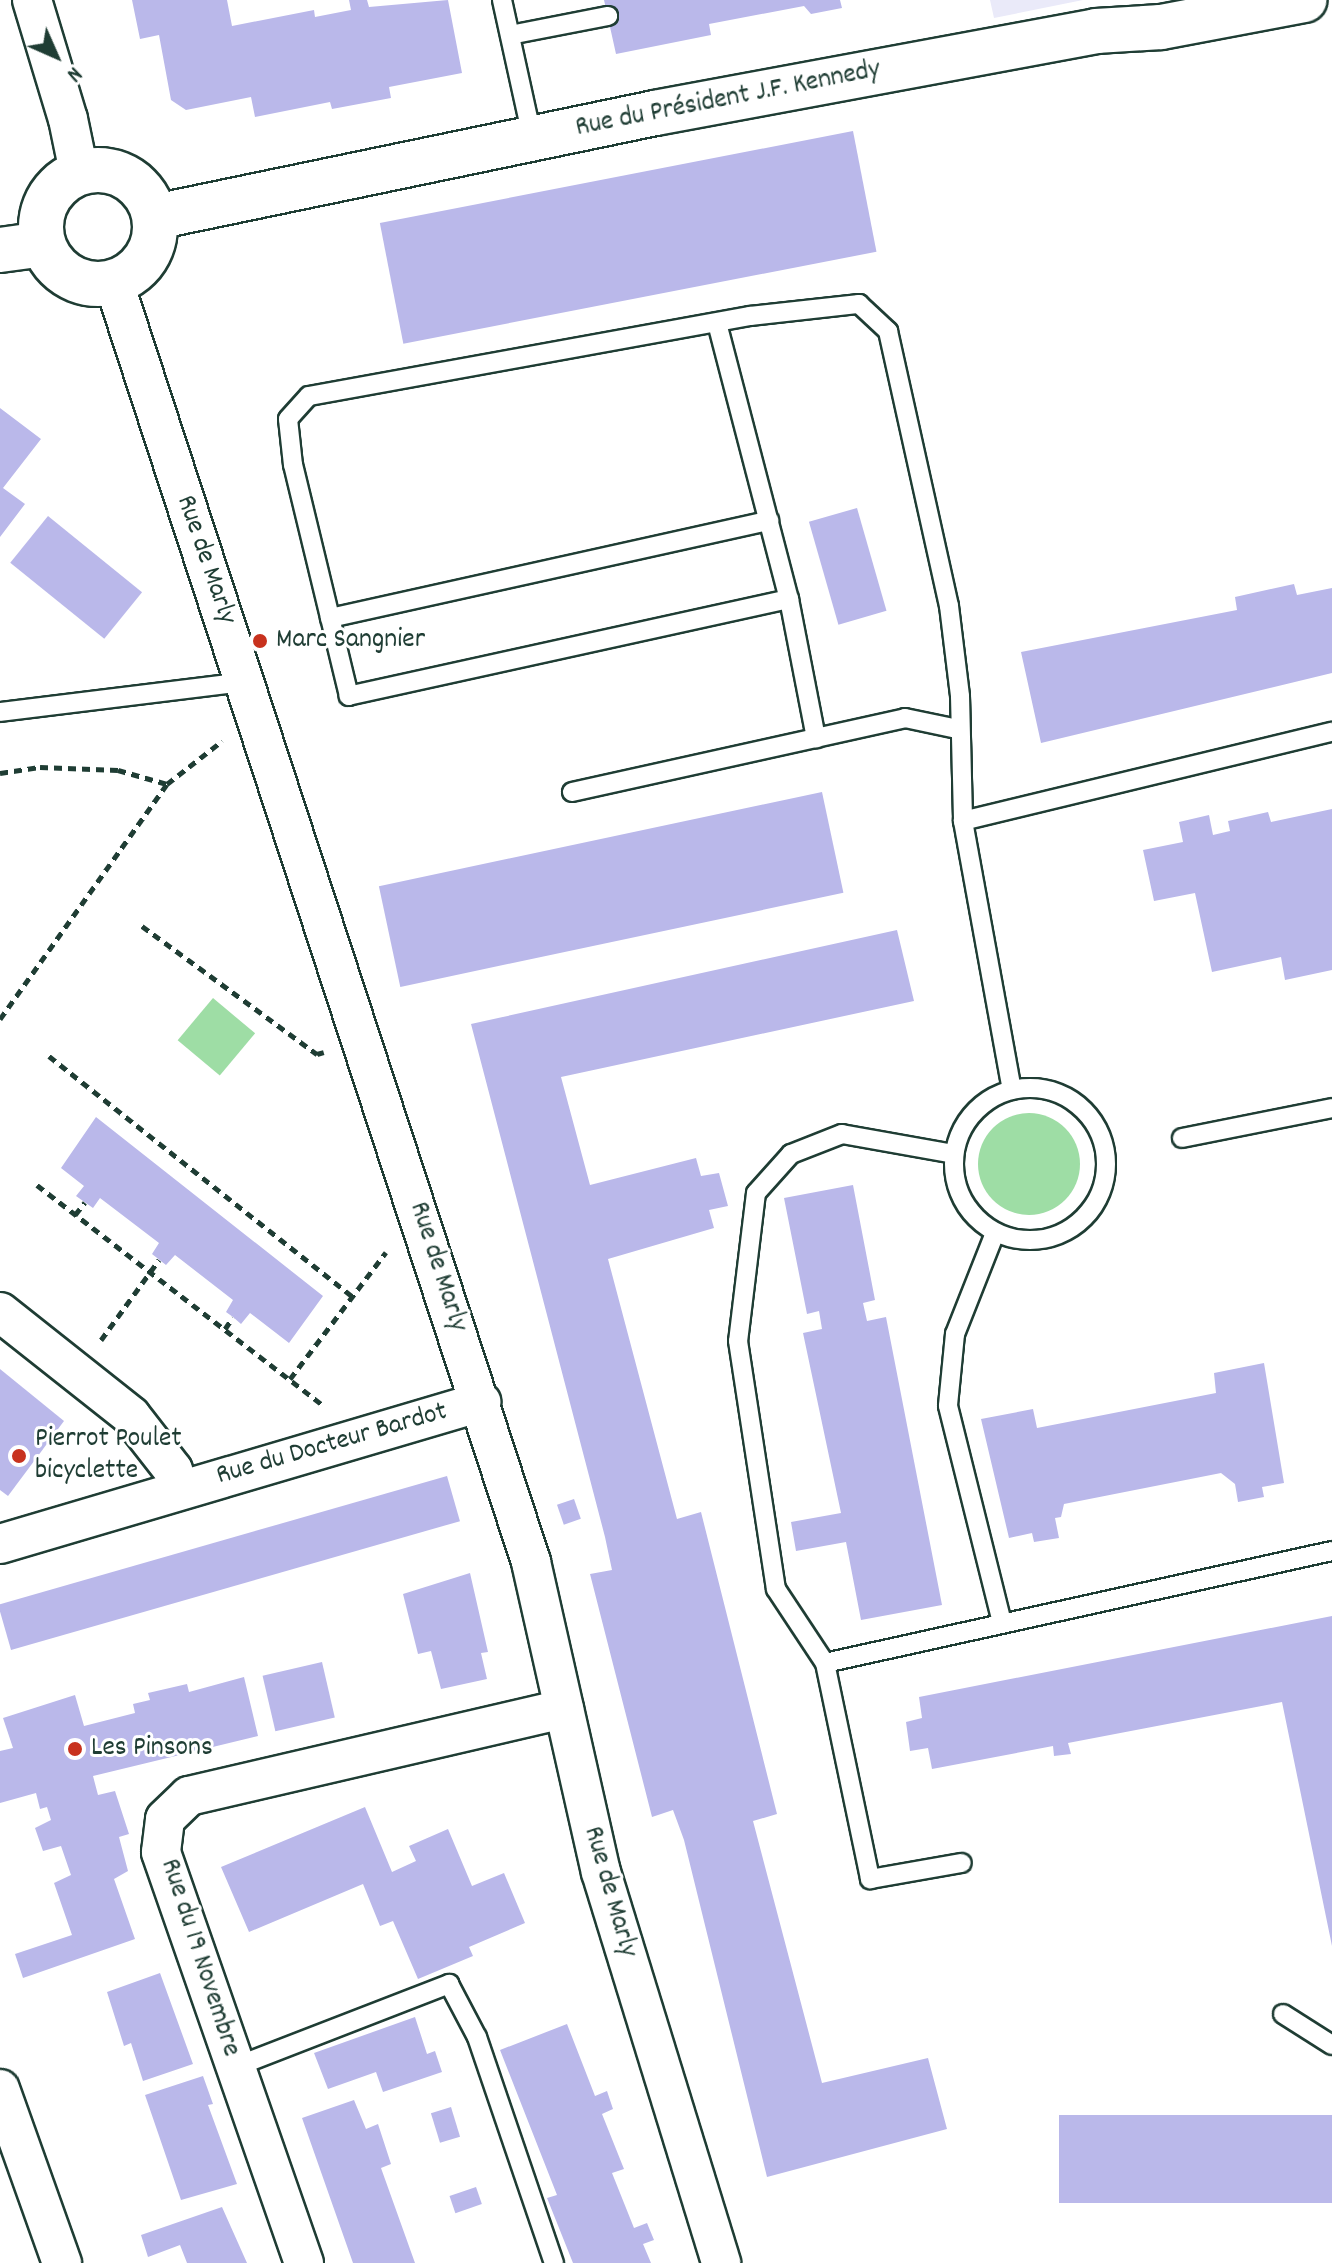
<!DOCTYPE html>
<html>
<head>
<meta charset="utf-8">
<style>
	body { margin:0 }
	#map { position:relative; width:1332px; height:2263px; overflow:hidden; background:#fff; font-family:Dekko,sans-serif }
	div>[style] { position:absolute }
	.built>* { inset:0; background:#eaeaf9 }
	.green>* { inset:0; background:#9edda5; transform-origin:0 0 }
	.round { border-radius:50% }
	.building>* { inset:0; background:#bab8ea; transform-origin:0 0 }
	.path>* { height:5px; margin-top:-2.5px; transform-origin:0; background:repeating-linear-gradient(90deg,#1f3d34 0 8px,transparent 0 14px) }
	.roads { filter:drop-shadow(2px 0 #1f3d34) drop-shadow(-2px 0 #1f3d34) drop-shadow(0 2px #1f3d34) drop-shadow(0 -2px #1f3d34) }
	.lane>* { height:18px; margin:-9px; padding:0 9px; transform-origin:9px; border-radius:9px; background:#fff }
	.lane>.ring { margin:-9px; padding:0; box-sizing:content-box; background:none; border:18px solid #fff; border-radius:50% }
	.street>* { height:38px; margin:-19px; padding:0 19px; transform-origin:19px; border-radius:19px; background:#fff }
	.secondary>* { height:44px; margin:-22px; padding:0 22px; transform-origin:22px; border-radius:22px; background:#fff }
	.secondary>.ring { margin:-22px; padding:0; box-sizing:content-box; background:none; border:44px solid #fff; border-radius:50% }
	.dots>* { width:22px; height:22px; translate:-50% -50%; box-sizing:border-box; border:4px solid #fff; border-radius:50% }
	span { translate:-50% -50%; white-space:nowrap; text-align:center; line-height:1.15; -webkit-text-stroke:6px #fff; paint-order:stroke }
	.street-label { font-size:28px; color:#1f3d34 }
	.poi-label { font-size:28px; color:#1f3d34 }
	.left { translate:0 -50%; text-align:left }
	.north { position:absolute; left:16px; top:16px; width:80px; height:80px; -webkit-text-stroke:6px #fff; paint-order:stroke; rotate:135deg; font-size:22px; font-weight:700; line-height:32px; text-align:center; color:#1f3d34 }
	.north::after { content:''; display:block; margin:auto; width:28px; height:36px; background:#1f3d34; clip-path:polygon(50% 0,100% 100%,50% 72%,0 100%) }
</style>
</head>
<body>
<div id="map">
	<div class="built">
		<div style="clip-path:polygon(990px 0,1083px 0,994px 18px)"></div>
	</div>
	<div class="green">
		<div style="left:213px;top:998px;width:55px;height:55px;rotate:40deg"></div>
		<div class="round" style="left:978px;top:1113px;width:102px;height:102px"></div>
	</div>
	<div class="building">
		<div style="clip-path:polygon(132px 0,227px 0,232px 26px,314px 10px,315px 17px,351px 10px,349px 0,367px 0,369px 7px,448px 0,462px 73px,389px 87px,391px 98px,332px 109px,330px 102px,255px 117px,251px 97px,186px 110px,171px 100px,159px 35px,140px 39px)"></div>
		<div style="clip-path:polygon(604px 0,840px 0,842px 8px,811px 14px,804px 6px,709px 24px,711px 35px,616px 54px)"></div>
		<div style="left:853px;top:131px;width:123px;height:482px;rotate:79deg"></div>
		<div style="clip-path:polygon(0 408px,41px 439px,3px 488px,25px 504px,0 537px)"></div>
		<div style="left:857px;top:508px;width:107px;height:50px;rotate:74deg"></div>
		<div style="left:48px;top:516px;width:121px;height:60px;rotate:39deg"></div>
		<div style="clip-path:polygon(1294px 584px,1297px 595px,1332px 588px,1332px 673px,1041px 743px,1021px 652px,1237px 610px,1235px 597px)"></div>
		<div style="left:822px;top:792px;width:103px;height:453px;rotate:78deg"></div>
		<div style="clip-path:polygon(1332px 809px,1332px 970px,1285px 980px,1281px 957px,1212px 972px,1195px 893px,1154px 901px,1143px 850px,1183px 842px,1179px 822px,1209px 815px,1213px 835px,1230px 831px,1228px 821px,1268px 812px,1271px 822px)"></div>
		<div style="clip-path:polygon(897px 930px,914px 1001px,561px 1077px,590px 1185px,696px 1158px,701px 1176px,719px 1173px,728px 1206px,709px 1210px,714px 1228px,608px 1259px,677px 1519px,701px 1512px,777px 1814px,753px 1821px,822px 2083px,928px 2058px,947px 2129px,767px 2177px,684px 1840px,673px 1810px,652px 1817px,590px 1574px,612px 1570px,605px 1537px,471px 1024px)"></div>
		<div style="clip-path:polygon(96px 1117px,323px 1296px,289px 1343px,250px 1313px,241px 1324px,233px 1317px,226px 1312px,233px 1300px,175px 1255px,166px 1265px,152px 1254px,159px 1243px,100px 1198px,93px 1208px,76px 1196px,84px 1186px,61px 1168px)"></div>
		<div style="clip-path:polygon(853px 1185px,875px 1300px,863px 1303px,867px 1321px,886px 1317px,942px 1605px,861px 1620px,846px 1542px,796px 1551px,791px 1522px,841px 1513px,803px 1333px,822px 1329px,819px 1311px,807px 1314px,784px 1198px)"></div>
		<div style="clip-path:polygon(1264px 1363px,1284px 1483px,1262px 1487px,1264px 1497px,1238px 1502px,1235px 1484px,1221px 1473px,1064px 1504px,1061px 1517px,1055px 1518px,1059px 1538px,1034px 1542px,1032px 1533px,1009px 1538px,981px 1419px,1033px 1409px,1037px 1428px,1216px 1393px,1214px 1373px)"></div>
		<div style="clip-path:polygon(0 1369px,64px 1421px,8px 1496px,0 1490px)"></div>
		<div style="left:447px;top:1476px;width:47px;height:467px;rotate:74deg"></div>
		<div style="left:574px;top:1499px;width:21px;height:18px;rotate:71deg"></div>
		<div style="clip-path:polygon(470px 1573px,488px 1652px,481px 1653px,487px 1679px,441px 1689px,431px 1651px,418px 1654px,403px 1594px)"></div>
		<div style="clip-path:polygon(1332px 1616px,1332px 1946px,1282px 1702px,1068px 1743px,1071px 1754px,1054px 1756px,1053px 1746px,932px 1769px,928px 1748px,910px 1751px,906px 1722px,922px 1718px,919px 1697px)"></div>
		<div style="left:322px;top:1662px;width:57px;height:61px;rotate:77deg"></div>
		<div style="clip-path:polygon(244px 1677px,258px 1736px,93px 1776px,98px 1795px,115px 1791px,129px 1834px,119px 1837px,128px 1871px,114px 1879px,135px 1939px,23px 1978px,15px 1954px,72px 1935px,54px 1883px,71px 1875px,61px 1846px,43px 1851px,35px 1828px,51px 1820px,47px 1807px,40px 1809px,36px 1793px,0 1803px,0 1751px,13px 1748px,3px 1718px,75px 1695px,84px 1726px,135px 1713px,133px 1704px,150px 1700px,148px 1693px,187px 1684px,189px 1692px)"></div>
		<div style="clip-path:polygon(365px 1807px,392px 1872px,416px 1861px,409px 1846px,448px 1829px,472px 1886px,504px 1873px,525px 1923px,469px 1947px,473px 1956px,418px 1979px,393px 1921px,380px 1926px,363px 1884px,249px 1932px,221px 1867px)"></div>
		<div style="clip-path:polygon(160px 1973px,193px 2064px,143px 2081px,131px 2043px,124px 2046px,107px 1992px)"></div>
		<div style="clip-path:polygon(415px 2017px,427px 2054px,435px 2051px,442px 2072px,383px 2092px,376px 2072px,328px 2089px,314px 2053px)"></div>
		<div style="clip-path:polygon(567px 2024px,595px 2096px,607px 2091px,613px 2109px,602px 2114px,624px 2169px,612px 2173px,634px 2228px,647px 2223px,654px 2240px,643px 2244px,651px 2263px,573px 2263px,547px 2198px,557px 2195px,500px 2050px)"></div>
		<div style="clip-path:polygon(203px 2076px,213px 2104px,208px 2105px,237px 2184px,181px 2200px,145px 2095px)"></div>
		<div style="clip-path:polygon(354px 2100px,366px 2129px,378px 2124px,391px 2164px,381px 2168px,415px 2263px,353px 2263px,302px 2118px)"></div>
		<div style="left:451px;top:2107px;width:31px;height:21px;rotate:73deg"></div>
		<div style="left:1332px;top:2115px;width:88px;height:273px;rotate:90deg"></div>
		<div style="left:476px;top:2187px;width:18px;height:28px;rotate:71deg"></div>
		<div style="clip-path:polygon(222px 2207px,247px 2263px,187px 2263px,180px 2245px,148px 2257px,141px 2235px)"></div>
	</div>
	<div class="path">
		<div style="left:0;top:773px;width:40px;rotate:-8.5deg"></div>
		<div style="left:40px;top:767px;width:78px;rotate:2.2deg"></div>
		<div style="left:118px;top:770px;width:51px;rotate:15.9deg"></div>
		<div style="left:142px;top:926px;width:217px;rotate:36.2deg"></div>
		<div style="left:317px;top:1054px;width:7px;rotate:-16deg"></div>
		<div style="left:0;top:1019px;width:288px;rotate:-54.6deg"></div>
		<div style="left:167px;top:784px;width:70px;rotate:-38deg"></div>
		<div style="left:49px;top:1056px;width:387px;rotate:38.4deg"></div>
		<div style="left:37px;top:1185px;width:362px;rotate:37.6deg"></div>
		<div style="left:75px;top:1215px;width:16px;rotate:-52deg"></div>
		<div style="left:225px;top:1329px;width:14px;rotate:-56deg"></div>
		<div style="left:101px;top:1340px;width:99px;rotate:-54.1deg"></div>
		<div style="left:290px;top:1379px;width:159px;rotate:-52.9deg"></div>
	</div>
	<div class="roads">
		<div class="lane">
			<div style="left:502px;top:0;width:140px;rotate:77.6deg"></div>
			<div style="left:510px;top:35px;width:100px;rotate:-11deg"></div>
			<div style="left:717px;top:323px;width:285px;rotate:75.4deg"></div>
			<div style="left:789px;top:599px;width:142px;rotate:79deg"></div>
			<div style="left:789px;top:599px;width:451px;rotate:167.6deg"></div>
			<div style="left:349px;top:696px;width:238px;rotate:-103.6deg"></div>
			<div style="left:293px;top:465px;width:46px;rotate:-96.2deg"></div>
			<div style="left:288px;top:419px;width:31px;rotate:-48deg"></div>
			<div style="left:309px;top:396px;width:448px;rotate:-10.3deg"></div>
			<div style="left:750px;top:316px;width:110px;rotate:-6.3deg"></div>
			<div style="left:859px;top:304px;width:40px;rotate:43deg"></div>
			<div style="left:888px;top:331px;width:282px;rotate:77.5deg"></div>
			<div style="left:949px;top:606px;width:91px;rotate:83deg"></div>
			<div style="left:960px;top:696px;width:125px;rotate:88.6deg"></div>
			<div style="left:963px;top:821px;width:273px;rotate:79.7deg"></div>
			<div style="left:330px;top:618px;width:450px;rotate:-12.5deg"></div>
			<div style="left:0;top:712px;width:248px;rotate:-7deg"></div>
			<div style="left:572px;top:792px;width:341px;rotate:-12.5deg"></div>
			<div style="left:905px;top:718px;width:53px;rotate:11.9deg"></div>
			<div style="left:963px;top:821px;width:380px;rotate:-13.6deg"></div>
			<div class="ring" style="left:954px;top:1088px;width:134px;height:134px"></div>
			<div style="left:1182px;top:1138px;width:153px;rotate:-11.3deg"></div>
			<div style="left:954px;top:1154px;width:114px;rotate:-169.9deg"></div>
			<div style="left:842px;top:1134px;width:55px;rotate:158.6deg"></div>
			<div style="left:791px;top:1154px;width:52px;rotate:131.9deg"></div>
			<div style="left:756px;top:1193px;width:149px;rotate:96.9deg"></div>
			<div style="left:738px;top:1341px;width:251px;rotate:81.3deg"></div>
			<div style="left:776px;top:1589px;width:89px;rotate:56.5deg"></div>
			<div style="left:825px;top:1663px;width:221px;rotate:78.2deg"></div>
			<div style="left:870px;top:1879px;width:93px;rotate:-9.9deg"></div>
			<div style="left:995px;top:1233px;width:109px;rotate:111.6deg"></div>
			<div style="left:955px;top:1334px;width:72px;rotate:95.6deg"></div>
			<div style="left:948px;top:1406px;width:224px;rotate:76deg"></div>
			<div style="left:825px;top:1663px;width:519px;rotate:-12.46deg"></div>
			<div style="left:1283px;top:2014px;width:58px;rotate:32.3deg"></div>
			<div style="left:235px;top:2067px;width:230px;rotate:-21.2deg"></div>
			<div style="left:449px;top:1984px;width:60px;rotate:62.2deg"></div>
			<div style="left:477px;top:2037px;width:239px;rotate:71.2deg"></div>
		</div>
		<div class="street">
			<div style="left:32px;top:0;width:124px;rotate:73.2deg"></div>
			<div style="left:68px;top:119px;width:54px;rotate:78.3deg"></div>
			<div style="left:114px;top:283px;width:1345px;rotate:71.94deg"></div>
			<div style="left:531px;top:1562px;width:318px;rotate:77.3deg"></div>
			<div style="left:601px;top:1872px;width:409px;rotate:72.9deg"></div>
			<div style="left:0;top:1312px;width:167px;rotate:38.4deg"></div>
			<div style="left:131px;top:1416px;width:68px;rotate:52.1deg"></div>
			<div style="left:173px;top:1470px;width:21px;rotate:73deg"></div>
			<div style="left:0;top:1544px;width:502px;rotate:-16.45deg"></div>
			<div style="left:0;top:2089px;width:185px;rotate:70.4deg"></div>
			<div style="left:304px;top:2263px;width:435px;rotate:-109.2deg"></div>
			<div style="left:161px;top:1852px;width:33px;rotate:-83deg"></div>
			<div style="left:165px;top:1819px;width:33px;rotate:-44deg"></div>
			<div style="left:189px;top:1796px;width:385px;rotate:-13.1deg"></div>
		</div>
		<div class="secondary">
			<div class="ring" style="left:41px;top:170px;width:70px;height:70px"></div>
			<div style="left:155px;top:217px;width:511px;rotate:-11.75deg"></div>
			<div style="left:655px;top:113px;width:449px;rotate:-10.5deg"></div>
			<div style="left:1096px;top:31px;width:65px;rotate:-3.5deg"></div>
			<div style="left:1161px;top:27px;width:146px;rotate:-10.7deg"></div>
			<div style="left:0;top:250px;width:43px;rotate:-7.9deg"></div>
		</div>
	</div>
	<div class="dots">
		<div style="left:260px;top:641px;background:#c8321e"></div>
		<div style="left:19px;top:1456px;background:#c8321e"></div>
		<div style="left:75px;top:1749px;background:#c8321e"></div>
	</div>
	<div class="street-label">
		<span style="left:728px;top:100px;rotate:-11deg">Rue du Président J.F. Kennedy</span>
		<span style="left:205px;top:560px;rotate:71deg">Rue de Marly</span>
		<span style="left:437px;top:1267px;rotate:72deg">Rue de Marly</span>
		<span style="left:332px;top:1445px;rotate:-16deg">Rue du Docteur Bardot</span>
		<span style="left:609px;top:1892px;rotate:74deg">Rue de Marly</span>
		<span style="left:199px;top:1958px;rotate:72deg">Rue du 19 Novembre</span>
	</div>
	<div class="poi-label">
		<span class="left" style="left:276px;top:641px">Marc Sangnier</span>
		<span class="left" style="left:35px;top:1456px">Pierrot Poulet<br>bicyclette</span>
		<span class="left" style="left:91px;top:1749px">Les Pinsons</span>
	</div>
	<div class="north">N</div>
</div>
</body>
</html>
